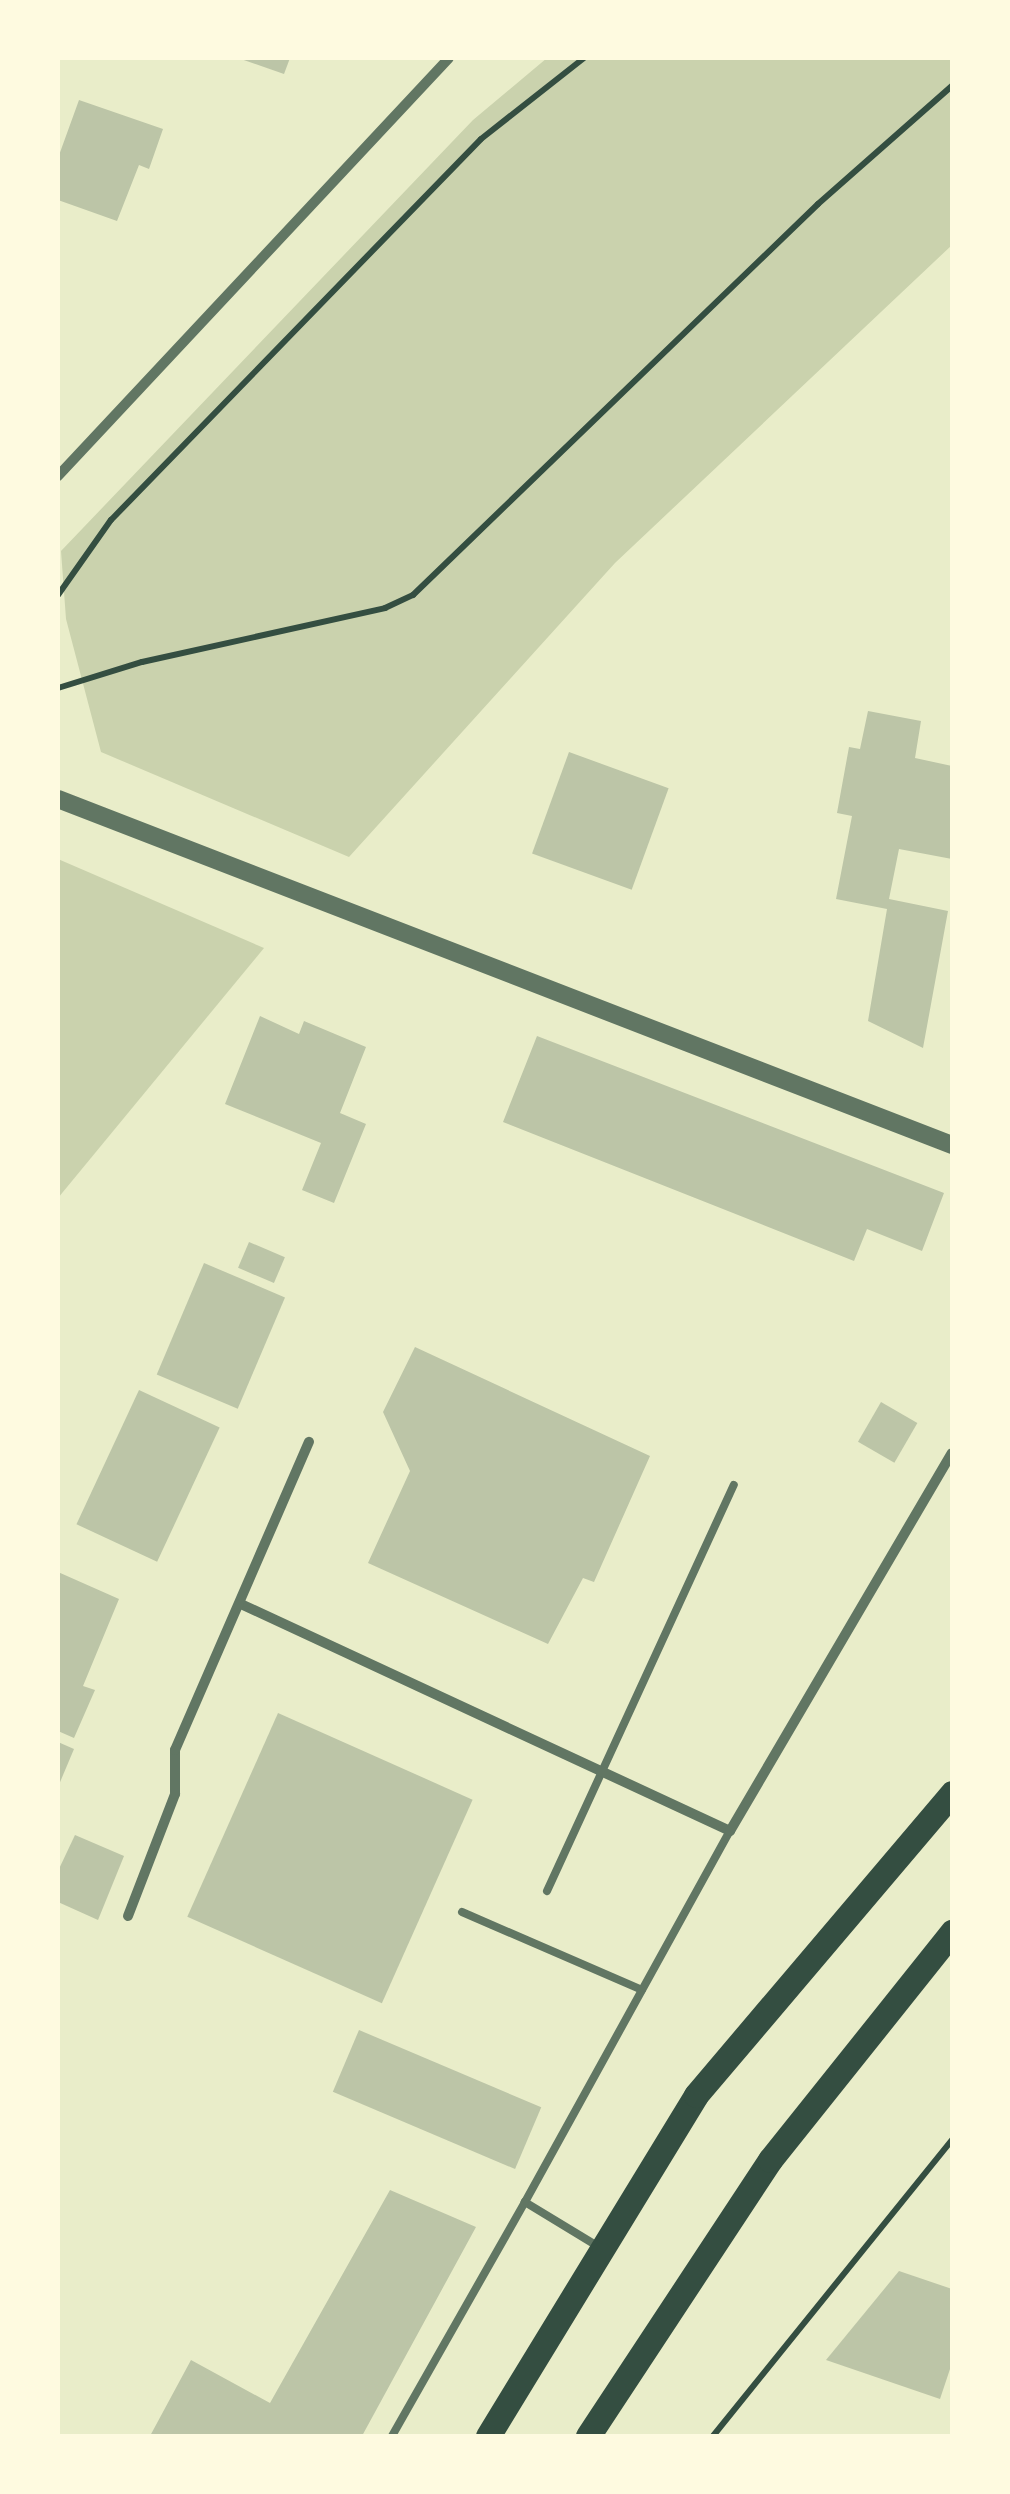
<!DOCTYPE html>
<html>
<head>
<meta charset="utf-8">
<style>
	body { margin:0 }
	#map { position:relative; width:1010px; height:2494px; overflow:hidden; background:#e9edc9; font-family:"Zilla Slab",serif }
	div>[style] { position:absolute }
	.green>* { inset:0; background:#cad2ad }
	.building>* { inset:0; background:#bcc5a7; transform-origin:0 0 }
	.path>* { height:6px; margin:-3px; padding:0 3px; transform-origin:3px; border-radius:3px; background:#344e41 }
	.service>* { height:8px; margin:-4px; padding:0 4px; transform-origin:4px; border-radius:4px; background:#617663 }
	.minor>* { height:10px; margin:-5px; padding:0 5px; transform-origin:5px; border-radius:5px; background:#617663 }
	.tertiary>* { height:18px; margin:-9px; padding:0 9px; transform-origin:9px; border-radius:9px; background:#617663 }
	.primary>* { height:25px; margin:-12.5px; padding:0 12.5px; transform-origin:12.5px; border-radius:12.5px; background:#344e41 }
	span { translate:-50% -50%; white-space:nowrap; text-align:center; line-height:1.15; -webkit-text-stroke:10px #fefae0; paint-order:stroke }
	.frame { position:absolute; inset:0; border:60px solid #fefae0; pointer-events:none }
</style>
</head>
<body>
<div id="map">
	<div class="green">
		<div style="clip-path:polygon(547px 58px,952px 58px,952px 245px,615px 563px,349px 857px,101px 752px,66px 619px,61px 551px,473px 120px)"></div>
		<div style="clip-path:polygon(58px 859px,264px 948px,58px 1198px)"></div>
	</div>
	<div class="building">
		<div style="clip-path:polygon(238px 58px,290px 58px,284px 74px)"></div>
		<div style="clip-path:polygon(79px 100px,163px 129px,149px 169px,139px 165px,117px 221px,58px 200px,58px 158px)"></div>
		<div style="clip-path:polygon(868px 711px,921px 721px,915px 758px,952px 766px,952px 859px,899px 849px,889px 899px,948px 911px,923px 1048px,868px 1021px,887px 909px,836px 899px,852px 816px,837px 813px,849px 747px,860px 749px)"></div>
		<div style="left:569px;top:752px;width:106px;height:108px;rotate:20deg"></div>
		<div style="clip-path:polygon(260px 1016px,299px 1034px,304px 1021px,366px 1047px,340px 1113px,366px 1124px,334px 1203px,302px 1190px,321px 1143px,225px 1104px)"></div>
		<div style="clip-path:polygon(537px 1036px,944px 1193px,922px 1251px,867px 1229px,854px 1261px,503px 1122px)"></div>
		<div style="left:249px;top:1242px;width:39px;height:28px;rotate:23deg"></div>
		<div style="left:204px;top:1263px;width:88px;height:121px;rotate:23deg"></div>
		<div style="clip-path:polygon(415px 1347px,650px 1456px,594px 1582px,583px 1578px,548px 1644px,368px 1563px,410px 1471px,383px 1412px)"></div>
		<div style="left:139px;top:1390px;width:89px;height:148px;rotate:25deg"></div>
		<div style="left:881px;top:1402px;width:42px;height:46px;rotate:30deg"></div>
		<div style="clip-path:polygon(58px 1572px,119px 1599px,83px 1686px,95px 1690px,74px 1738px,58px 1731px)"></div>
		<div style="left:278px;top:1713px;width:213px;height:223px;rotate:24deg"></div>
		<div style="clip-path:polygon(58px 1742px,74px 1749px,58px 1787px)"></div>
		<div style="clip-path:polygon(75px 1835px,124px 1856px,98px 1920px,58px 1902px,58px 1871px)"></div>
		<div style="left:359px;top:2030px;width:198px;height:67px;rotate:23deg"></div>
		<div style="clip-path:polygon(390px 2190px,476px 2227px,362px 2436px,150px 2436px,191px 2360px,270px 2403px)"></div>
		<div style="clip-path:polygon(899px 2271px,952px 2289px,952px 2363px,940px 2399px,826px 2360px)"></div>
	</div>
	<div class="path">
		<div style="left:58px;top:595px;width:92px;rotate:-54.8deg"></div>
		<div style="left:111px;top:520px;width:531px;rotate:-45.84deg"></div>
		<div style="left:481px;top:139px;width:131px;rotate:-38.2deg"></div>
		<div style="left:58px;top:688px;width:88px;rotate:-17.2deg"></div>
		<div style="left:142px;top:662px;width:249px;rotate:-12.5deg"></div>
		<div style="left:385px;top:608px;width:31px;rotate:-25deg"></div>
		<div style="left:413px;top:595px;width:563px;rotate:-43.99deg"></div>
		<div style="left:818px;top:204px;width:179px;rotate:-41.4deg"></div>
		<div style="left:713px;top:2436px;width:380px;rotate:-51.1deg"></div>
	</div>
	<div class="service">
		<div style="left:547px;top:1891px;width:447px;rotate:-65.3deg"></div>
		<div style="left:462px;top:1912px;width:196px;rotate:23.4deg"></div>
		<div style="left:599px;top:2247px;width:87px;rotate:-148.7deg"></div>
		<div style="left:525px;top:2202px;width:424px;rotate:-61.1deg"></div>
		<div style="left:392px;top:2436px;width:269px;rotate:-60.4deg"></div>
	</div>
	<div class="minor">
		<div style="left:58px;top:476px;width:572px;rotate:-46.91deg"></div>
		<div style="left:243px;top:1605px;width:537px;rotate:24.89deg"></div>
		<div style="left:730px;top:1831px;width:438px;rotate:-59.6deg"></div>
		<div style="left:128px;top:1916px;width:131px;rotate:-68.9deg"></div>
		<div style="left:175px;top:1794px;width:44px;rotate:-90deg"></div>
		<div style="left:175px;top:1750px;width:336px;rotate:-66.5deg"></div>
	</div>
	<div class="tertiary">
		<div style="left:58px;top:799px;width:959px;rotate:21.16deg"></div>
	</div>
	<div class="primary">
		<div style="left:488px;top:2436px;width:399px;rotate:-58.6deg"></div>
		<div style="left:696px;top:2095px;width:396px;rotate:-49.7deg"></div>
		<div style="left:588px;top:2436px;width:331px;rotate:-56.6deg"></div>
		<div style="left:770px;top:2160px;width:292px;rotate:-51.4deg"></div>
	</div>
	<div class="frame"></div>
</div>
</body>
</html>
